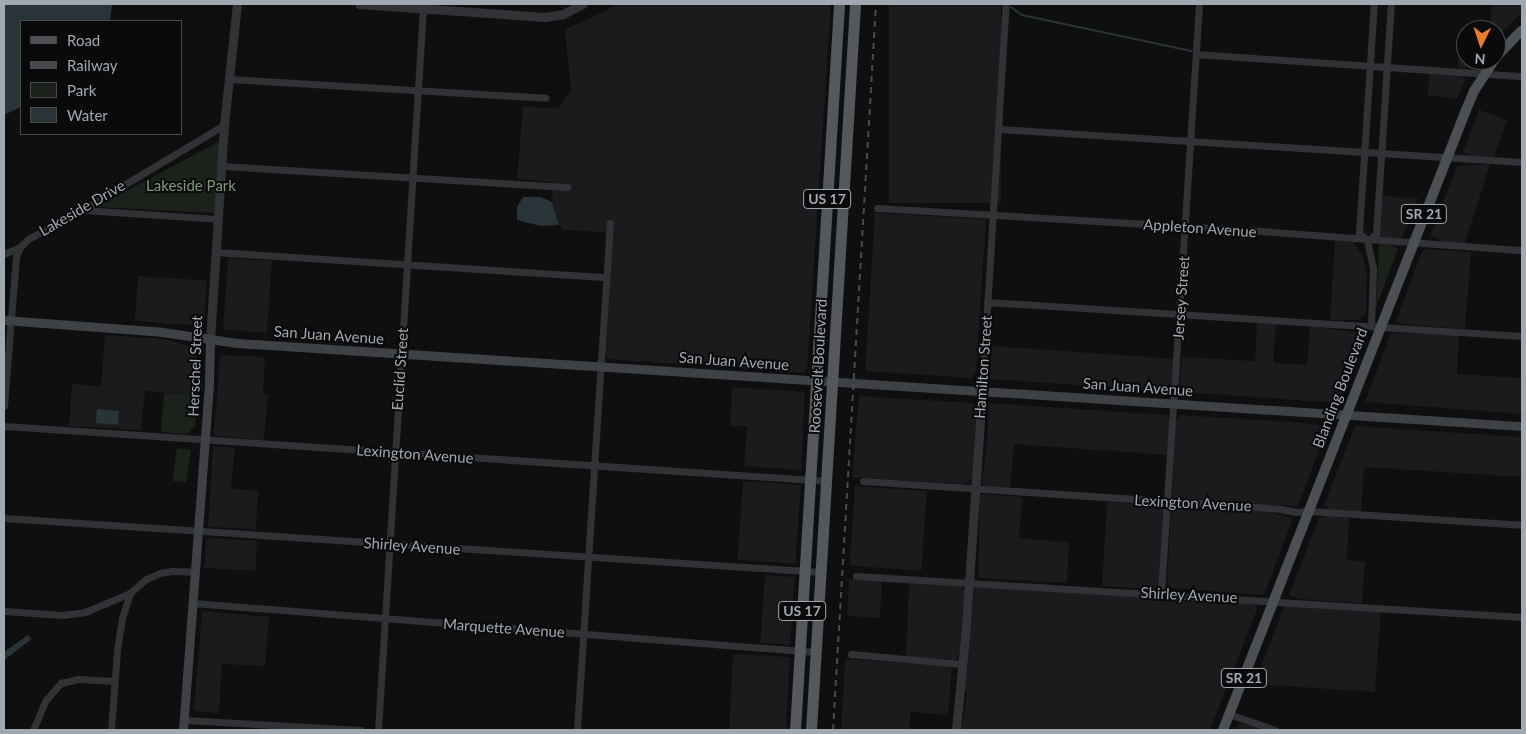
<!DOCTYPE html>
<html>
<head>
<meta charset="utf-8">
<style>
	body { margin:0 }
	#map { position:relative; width:1526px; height:734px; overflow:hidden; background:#0f0f10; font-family:Lato,sans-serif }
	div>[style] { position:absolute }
	.built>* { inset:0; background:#1b1b1d; transform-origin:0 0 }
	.green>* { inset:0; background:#1c221b; transform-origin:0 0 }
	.water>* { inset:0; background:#293438; transform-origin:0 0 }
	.stream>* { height:2px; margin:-1px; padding:0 1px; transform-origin:1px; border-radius:1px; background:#293438 }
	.minor>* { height:7px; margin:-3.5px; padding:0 3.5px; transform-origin:3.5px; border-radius:3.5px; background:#303235 }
	.tertiary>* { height:9px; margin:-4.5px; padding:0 4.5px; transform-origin:4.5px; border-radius:4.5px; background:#303235 }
	.secondary>* { height:9px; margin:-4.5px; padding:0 4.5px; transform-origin:4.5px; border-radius:4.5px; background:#3e4145 }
	.primary>* { height:10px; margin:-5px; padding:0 5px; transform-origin:5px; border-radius:5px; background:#4c5054 }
	.trunk>* { height:11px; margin:-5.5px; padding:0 5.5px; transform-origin:5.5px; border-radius:5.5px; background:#54585d }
	.rail>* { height:2px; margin-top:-1px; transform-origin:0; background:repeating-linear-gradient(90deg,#474a4e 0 6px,transparent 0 11px) }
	span { translate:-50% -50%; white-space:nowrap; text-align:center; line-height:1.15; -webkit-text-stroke:4px #0a0a0b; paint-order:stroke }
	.shield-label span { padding:1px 4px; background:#0a0a0b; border:1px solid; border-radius:4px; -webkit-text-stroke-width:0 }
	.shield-label { font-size:14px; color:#a0a9b1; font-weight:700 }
	.park-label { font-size:15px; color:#7e9b77 }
	.street-label { font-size:15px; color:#a0a9b1 }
	.frame { position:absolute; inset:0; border:5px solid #a0a9b1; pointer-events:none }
	.legend { position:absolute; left:20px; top:20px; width:162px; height:115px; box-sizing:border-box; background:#0a0a0b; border:1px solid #464a4d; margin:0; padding:6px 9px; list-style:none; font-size:15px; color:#a0a9b1 }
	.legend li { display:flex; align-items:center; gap:10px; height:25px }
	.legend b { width:25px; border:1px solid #464a4d }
	.north { position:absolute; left:1456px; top:20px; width:50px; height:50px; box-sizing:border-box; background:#0a0a0b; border:1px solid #464a4d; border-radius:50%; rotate:184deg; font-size:14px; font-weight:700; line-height:20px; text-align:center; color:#a0a9b1 }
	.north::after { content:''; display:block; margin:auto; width:18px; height:22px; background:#eb7a2c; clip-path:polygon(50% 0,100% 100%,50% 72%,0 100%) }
</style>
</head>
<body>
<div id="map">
	<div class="built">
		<div style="clip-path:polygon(615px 4px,831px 4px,807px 370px,804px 373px,606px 359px,612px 241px,603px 232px,563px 230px,559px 225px,552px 202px,553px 182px,517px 179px,523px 106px,558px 109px,571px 91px,565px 30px,609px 9px)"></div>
		<div style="left:889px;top:4px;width:112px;height:199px"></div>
		<div style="clip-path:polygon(1492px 4px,1522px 4px,1522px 13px,1496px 37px,1496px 30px,1466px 30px,1466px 60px,1479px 60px,1474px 67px,1458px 68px,1461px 28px,1490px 30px)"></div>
		<div style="clip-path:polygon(1429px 73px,1460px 75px,1466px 79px,1456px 99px,1428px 95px)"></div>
		<div style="clip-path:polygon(1479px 110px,1507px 120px,1494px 157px,1473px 156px,1463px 152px)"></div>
		<div style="clip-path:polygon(1490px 164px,1465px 243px,1444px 242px,1430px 236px,1457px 166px)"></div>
		<div style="clip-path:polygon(1381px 196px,1418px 198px,1402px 238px,1381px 237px,1379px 234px)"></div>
		<div style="clip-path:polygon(875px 213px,986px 219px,976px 373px,972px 378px,865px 371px)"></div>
		<div style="clip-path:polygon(1335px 240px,1353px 242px,1362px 254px,1367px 274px,1366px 313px,1360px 320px,1330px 320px)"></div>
		<div style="clip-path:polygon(1426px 249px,1471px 252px,1465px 329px,1401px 324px,1396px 321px,1422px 251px)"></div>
		<div style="left:228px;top:258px;width:44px;height:72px;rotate:4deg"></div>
		<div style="left:138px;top:276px;width:69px;height:45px;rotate:4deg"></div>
		<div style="clip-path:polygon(1257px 323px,1276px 324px,1273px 363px,1307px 365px,1310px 326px,1361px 333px,1363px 340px,1339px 403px,1181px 392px,1179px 386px,1182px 357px,1255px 361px)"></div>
		<div style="clip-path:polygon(1391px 333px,1459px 335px,1457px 374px,1522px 378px,1522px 414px,1365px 402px)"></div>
		<div style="clip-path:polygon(105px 335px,165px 339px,189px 347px,197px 356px,203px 389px,197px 395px,145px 391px,141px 430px,69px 426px,72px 384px,101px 386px)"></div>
		<div style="left:992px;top:346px;width:182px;height:33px;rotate:4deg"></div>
		<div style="clip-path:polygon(220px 355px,265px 357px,263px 394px,268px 395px,264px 440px,214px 436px)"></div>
		<div style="clip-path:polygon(732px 387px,805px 392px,801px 470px,744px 466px,747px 426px,730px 426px)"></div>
		<div style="clip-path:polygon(859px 396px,972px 403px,977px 406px,972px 477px,969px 482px,962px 484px,852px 477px)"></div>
		<div style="clip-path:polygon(989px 403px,1167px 415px,1169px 419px,1168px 455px,1014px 444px,1010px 488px,984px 487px,982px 484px,987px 442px)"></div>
		<div style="clip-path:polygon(1180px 415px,1292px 422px,1328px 426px,1298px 506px,1175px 499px,1172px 497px,1176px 422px)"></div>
		<div style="clip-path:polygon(1355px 426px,1522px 437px,1522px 477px,1364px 467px,1361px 512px,1330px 510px,1324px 505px)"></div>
		<div style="clip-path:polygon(213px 446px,235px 448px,231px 488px,258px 491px,256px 529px,208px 527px)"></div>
		<div style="left:743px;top:481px;width:58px;height:79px;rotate:4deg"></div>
		<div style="left:855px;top:486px;width:72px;height:80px;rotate:4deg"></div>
		<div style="clip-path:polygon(983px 494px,1022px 497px,1019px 538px,1069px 542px,1067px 583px,978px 578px,980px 495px)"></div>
		<div style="clip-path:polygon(1107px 502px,1161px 505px,1165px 513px,1159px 585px,1153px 589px,1102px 586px)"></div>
		<div style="clip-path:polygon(1175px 506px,1271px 512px,1293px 518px,1264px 595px,1170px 588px,1167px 583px,1171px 509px)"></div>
		<div style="clip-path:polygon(1328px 516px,1349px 517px,1347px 560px,1365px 562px,1362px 603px,1299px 599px,1289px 595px,1319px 518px)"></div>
		<div style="left:206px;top:538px;width:51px;height:30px;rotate:3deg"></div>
		<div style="left:765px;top:575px;width:30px;height:68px;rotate:4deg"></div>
		<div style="left:849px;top:579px;width:33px;height:37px;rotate:3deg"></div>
		<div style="clip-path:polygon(909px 583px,960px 586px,965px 591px,959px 655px,956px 660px,906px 657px)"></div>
		<div style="clip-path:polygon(975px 586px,1253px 603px,1258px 607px,1210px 730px,962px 730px,967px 692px,965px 690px)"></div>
		<div style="clip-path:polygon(1297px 605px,1381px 611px,1375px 692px,1254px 684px,1284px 607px)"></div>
		<div style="clip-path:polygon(202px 611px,269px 617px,265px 666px,222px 664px,219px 713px,194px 711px)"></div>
		<div style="left:733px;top:654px;width:57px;height:76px;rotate:3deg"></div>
		<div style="clip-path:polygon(845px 659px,952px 667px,948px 715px,911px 712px,909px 730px,841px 730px)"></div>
		<div style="clip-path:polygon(1239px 724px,1249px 725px,1265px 730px,1236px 730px)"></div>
	</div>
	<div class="green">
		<div style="clip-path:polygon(220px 141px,215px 213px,97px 207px)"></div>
		<div style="clip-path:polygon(1382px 243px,1389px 244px,1398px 249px,1376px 307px,1379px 245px)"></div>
		<div style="clip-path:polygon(164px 393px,197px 395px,195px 428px,192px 428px,188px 434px,161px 432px)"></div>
		<div style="left:177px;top:448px;width:14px;height:33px;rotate:8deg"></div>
	</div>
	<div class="water">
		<div style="clip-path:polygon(4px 4px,112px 4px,110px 21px,21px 21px,21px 107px,4px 115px)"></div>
		<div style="clip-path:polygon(523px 197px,541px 197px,552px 202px,559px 225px,541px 226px,517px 220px,517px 207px)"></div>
		<div style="left:97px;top:409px;width:22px;height:14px;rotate:5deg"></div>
		<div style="clip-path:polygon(28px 635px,31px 639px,28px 642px,4px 660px,4px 652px)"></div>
	</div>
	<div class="stream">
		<div style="left:1011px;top:7px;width:14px;rotate:36deg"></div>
		<div style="left:1022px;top:15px;width:173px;rotate:12deg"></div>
	</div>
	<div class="minor">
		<div style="left:1196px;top:54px;width:327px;rotate:3.9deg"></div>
		<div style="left:229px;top:79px;width:317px;rotate:3.4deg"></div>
		<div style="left:998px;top:129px;width:525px;rotate:3.6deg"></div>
		<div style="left:222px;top:166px;width:346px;rotate:3.5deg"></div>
		<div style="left:877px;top:208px;width:371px;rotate:3.4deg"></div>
		<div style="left:1247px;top:230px;width:276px;rotate:4.2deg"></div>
		<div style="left:83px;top:210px;width:134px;rotate:3.8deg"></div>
		<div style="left:1368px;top:240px;width:10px;rotate:-37deg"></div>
		<div style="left:1376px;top:234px;width:230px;rotate:-86.3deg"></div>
		<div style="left:215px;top:252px;width:392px;rotate:3.7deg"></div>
		<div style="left:4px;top:254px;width:17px;rotate:-24deg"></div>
		<div style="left:987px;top:302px;width:536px;rotate:3.64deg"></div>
		<div style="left:1371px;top:326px;width:58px;rotate:-88deg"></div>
		<div style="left:1373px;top:268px;width:29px;rotate:-102deg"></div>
		<div style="left:1367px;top:240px;width:11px;rotate:-139deg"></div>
		<div style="left:1359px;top:233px;width:229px;rotate:-86.3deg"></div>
		<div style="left:982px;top:391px;width:388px;rotate:-86.5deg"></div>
		<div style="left:4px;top:406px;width:149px;rotate:-85.4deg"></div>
		<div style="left:16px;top:257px;width:11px;rotate:-68deg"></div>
		<div style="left:20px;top:247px;width:11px;rotate:-45deg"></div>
		<div style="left:28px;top:239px;width:61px;rotate:-28.2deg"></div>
		<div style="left:82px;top:210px;width:165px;rotate:-30.9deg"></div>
		<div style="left:4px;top:426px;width:825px;rotate:3.82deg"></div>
		<div style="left:863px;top:481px;width:418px;rotate:3.8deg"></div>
		<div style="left:1280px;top:509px;width:16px;rotate:11deg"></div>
		<div style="left:1296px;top:512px;width:12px;rotate:-5deg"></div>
		<div style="left:1308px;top:511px;width:214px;rotate:3.7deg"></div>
		<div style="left:4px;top:518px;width:819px;rotate:3.78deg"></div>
		<div style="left:856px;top:576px;width:667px;rotate:3.52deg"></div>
		<div style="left:1161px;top:593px;width:590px;rotate:-86.31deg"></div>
		<div style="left:193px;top:603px;width:625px;rotate:4.5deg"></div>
		<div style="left:4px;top:611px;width:58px;rotate:3.9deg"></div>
		<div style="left:62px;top:615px;width:23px;rotate:-7deg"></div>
		<div style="left:85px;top:612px;width:49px;rotate:-22.9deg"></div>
		<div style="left:130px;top:593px;width:21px;rotate:-41deg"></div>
		<div style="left:146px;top:579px;width:15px;rotate:-23deg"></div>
		<div style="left:160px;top:573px;width:11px;rotate:-10deg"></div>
		<div style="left:171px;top:571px;width:24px;rotate:2deg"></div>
		<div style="left:851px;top:654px;width:110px;rotate:5.2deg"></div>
		<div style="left:1229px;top:714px;width:49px;rotate:19.2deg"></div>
		<div style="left:184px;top:720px;width:177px;rotate:3.2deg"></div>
		<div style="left:33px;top:730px;width:33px;rotate:-67deg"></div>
		<div style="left:46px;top:700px;width:23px;rotate:-49deg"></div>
		<div style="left:61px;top:683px;width:17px;rotate:-13deg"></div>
		<div style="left:78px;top:679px;width:36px;rotate:3deg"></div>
		<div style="left:111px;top:730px;width:80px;rotate:-85.7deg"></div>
		<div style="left:117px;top:650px;width:32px;rotate:-81deg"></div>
		<div style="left:122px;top:618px;width:26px;rotate:-72deg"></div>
		<div style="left:378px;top:730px;width:723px;rotate:-86.43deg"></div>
		<div style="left:577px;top:730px;width:508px;rotate:-86.28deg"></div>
	</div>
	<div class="tertiary">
		<div style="left:359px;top:4px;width:186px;rotate:4deg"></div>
		<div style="left:545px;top:17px;width:18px;rotate:-9deg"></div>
		<div style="left:563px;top:14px;width:22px;rotate:-27deg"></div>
		<div style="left:210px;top:340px;width:215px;rotate:-86.3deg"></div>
		<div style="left:224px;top:125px;width:122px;rotate:-83.9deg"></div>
		<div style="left:956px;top:730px;width:104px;rotate:-84.5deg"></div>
		<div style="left:966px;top:626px;width:236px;rotate:-86.1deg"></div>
	</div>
	<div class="secondary">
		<div style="left:4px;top:320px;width:158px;rotate:4.3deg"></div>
		<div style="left:162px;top:332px;width:76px;rotate:8.3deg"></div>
		<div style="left:237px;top:343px;width:1288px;rotate:3.7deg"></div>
		<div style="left:183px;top:730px;width:349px;rotate:-85.7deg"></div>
		<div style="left:209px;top:382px;width:42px;rotate:-88.6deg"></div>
	</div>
	<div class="primary">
		<div style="left:1496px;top:57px;width:37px;rotate:-46deg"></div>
		<div style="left:1223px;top:730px;width:666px;rotate:-68.6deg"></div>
		<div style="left:1466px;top:110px;width:21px;rotate:-67deg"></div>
		<div style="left:1474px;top:91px;width:37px;rotate:-57deg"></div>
	</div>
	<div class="trunk">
		<div style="left:795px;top:730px;width:727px;rotate:-86.53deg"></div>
		<div style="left:811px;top:730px;width:727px;rotate:-86.53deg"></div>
	</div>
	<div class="rail">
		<div style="left:833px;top:730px;width:727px;rotate:-86.61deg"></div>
	</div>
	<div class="shield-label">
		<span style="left:827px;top:199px">US 17</span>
		<span style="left:1424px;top:214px">SR 21</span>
		<span style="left:802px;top:611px">US 17</span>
		<span style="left:1244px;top:678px">SR 21</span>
	</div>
	<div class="park-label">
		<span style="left:191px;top:186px">Lakeside Park</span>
	</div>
	<div class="street-label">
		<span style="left:82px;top:208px;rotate:-30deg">Lakeside Drive</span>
		<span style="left:1200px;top:228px;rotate:4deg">Appleton Avenue</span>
		<span style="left:1181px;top:298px;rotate:-86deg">Jersey Street</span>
		<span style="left:329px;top:335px;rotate:4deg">San Juan Avenue</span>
		<span style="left:734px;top:361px;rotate:4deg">San Juan Avenue</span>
		<span style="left:195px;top:366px;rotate:-88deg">Herschel Street</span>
		<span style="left:818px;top:366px;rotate:-87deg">Roosevelt Boulevard</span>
		<span style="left:983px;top:367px;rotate:-86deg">Hamilton Street</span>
		<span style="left:400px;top:369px;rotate:-86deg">Euclid Street</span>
		<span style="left:1138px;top:387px;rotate:4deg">San Juan Avenue</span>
		<span style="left:1340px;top:388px;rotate:-69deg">Blanding Boulevard</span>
		<span style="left:415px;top:454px;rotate:4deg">Lexington Avenue</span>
		<span style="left:1193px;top:503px;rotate:3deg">Lexington Avenue</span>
		<span style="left:412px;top:546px;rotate:4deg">Shirley Avenue</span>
		<span style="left:1189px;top:595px;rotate:3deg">Shirley Avenue</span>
		<span style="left:504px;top:628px;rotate:4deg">Marquette Avenue</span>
	</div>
	<div class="frame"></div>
	<ul class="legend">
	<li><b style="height:6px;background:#4c5054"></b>Road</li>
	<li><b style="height:6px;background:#474a4e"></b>Railway</li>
	<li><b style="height:14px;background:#1c221b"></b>Park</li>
	<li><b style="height:14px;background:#293438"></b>Water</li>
	</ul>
	<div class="north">N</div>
</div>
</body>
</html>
